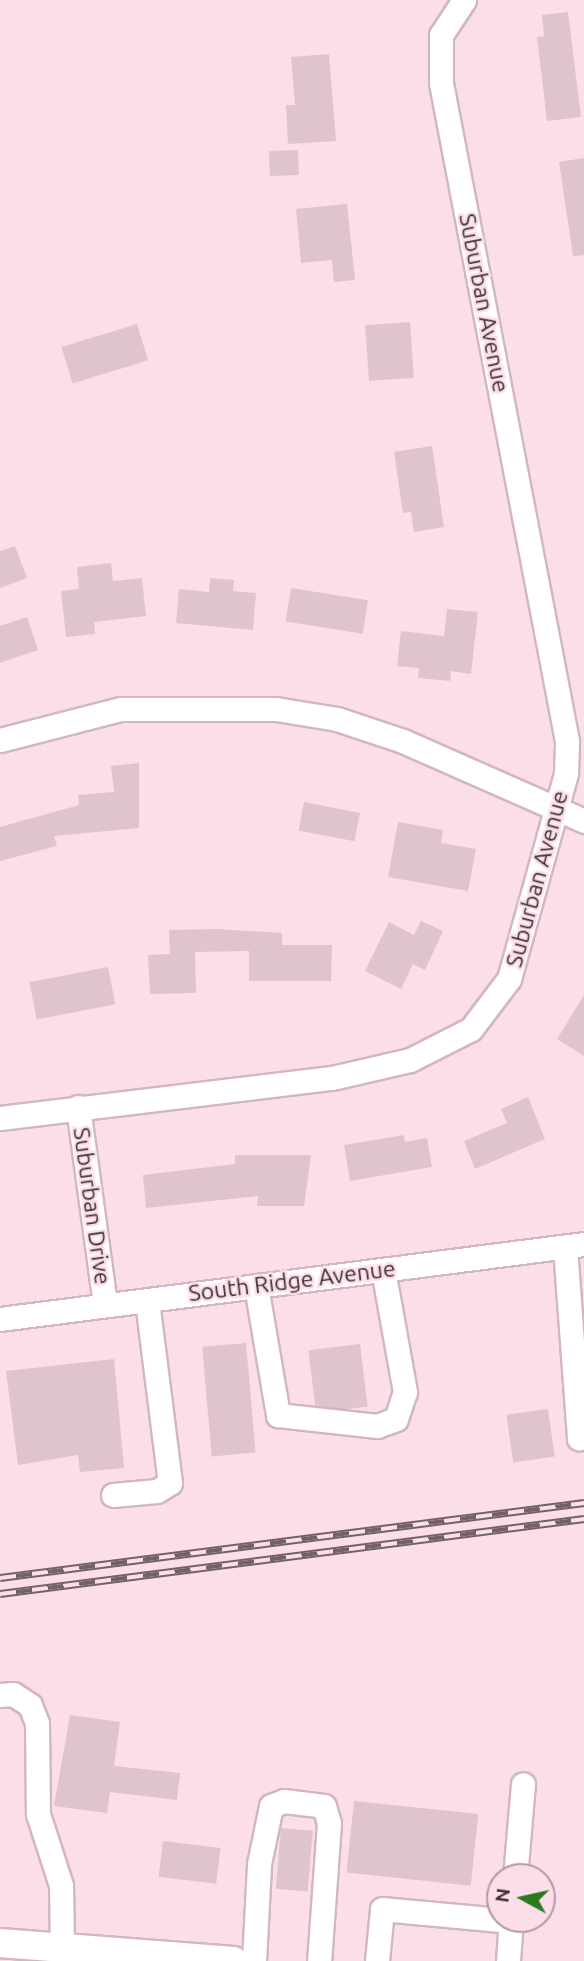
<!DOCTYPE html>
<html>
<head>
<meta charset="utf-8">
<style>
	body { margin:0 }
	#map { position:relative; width:584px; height:1961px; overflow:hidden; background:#fcdeea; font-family:Ubuntu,sans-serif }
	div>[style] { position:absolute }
	.building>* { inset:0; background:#dfc3cf; transform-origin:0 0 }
	.roads { filter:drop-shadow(2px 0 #d2b6c2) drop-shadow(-2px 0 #d2b6c2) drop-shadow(0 2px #d2b6c2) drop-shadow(0 -2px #d2b6c2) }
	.minor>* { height:23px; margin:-11.5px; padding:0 11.5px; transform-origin:11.5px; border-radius:11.5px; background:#fff }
	.major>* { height:28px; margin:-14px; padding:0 14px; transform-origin:14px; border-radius:14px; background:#fff }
	.rail>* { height:8px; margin-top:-4px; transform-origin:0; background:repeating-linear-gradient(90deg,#fcdeea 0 16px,#726268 0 32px); box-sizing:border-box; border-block:2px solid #726268 }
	span { translate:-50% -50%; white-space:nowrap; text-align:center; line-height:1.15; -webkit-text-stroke:5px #fcdeea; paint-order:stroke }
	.street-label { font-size:23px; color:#3d3236 }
	.north { position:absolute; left:486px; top:1863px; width:70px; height:70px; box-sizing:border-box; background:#fcdeea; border:2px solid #b099a2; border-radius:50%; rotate:278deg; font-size:19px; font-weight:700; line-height:28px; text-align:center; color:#3d3236 }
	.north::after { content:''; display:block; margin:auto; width:24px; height:32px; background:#2e7920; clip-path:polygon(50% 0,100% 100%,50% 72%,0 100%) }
</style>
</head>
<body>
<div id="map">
	<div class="building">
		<div style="clip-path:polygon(568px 12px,581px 117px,547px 121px,537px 37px,544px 36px,542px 15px)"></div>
		<div style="clip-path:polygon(329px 54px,336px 141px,288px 144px,286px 105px,295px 105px,291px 57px)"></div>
		<div style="left:298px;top:150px;width:25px;height:29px;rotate:88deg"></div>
		<div style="clip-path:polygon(584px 158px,584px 255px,573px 256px,559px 162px)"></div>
		<div style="clip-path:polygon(347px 204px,355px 280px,334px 282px,332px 260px,301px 263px,296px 209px)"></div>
		<div style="left:410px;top:322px;width:56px;height:45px;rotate:86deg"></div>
		<div style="left:137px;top:324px;width:38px;height:79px;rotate:73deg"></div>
		<div style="clip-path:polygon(432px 446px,444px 527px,414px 532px,411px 512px,403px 513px,394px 452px)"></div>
		<div style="clip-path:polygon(15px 546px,27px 578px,0 588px,0 551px)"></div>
		<div style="clip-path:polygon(111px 563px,113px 581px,142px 578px,146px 616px,94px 622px,95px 634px,66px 637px,61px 591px,79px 589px,77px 567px)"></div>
		<div style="clip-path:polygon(210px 578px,234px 580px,233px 591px,256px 593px,253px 630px,176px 623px,179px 589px,209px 592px)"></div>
		<div style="left:291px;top:588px;width:78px;height:34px;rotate:9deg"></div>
		<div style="clip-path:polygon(447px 609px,478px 612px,471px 674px,451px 671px,450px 681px,418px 678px,419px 668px,397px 666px,401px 631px,444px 636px)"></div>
		<div style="clip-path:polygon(27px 617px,38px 650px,0 663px,0 626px)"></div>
		<div style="clip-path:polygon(139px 763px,139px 828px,54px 836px,57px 846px,0 861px,0 827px,79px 805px,78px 795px,114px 792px,111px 766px)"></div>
		<div style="left:304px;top:802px;width:57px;height:29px;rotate:11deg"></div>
		<div style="clip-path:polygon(398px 822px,443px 830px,441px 843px,476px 849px,468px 891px,388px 877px)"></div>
		<div style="clip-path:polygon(421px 921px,443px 931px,425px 970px,413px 964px,401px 989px,365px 971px,389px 922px,414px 935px)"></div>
		<div style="clip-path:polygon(217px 929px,282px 933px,282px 945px,332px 945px,331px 981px,249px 981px,249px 951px,195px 952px,196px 993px,150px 994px,148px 955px,170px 954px,169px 930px)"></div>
		<div style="left:108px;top:967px;width:38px;height:80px;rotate:79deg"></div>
		<div style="clip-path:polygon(584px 995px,584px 1056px,557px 1039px)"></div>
		<div style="clip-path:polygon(528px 1097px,545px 1139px,475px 1169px,464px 1141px,507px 1123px,501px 1109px)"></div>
		<div style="clip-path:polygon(404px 1135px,405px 1142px,427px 1138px,432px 1167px,350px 1181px,344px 1145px)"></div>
		<div style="clip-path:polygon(235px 1155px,311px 1155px,304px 1206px,257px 1206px,258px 1196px,146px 1208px,143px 1175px,235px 1164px)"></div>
		<div style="left:246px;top:1343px;width:110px;height:44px;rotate:85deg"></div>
		<div style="left:360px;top:1344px;width:63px;height:52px;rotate:83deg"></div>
		<div style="clip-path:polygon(114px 1359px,124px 1468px,80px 1472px,78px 1455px,18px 1465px,6px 1371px)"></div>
		<div style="left:548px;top:1409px;width:48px;height:42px;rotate:82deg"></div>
		<div style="clip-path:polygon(70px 1715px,120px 1722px,114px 1766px,180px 1773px,177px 1800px,110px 1792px,107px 1813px,54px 1806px)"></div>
		<div style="left:354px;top:1801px;width:125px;height:72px;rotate:6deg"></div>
		<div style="left:281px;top:1828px;width:32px;height:61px;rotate:5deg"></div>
		<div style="left:163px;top:1841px;width:58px;height:36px;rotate:7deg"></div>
	</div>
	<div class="roads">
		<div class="minor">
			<div style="left:0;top:740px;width:125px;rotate:-14.4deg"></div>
			<div style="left:121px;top:709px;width:155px"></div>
			<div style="left:276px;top:709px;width:62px;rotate:9.3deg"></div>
			<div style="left:337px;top:719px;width:70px;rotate:18.4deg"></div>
			<div style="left:403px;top:741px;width:198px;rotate:23.8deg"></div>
			<div style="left:78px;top:1107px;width:200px;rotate:82.2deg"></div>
			<div style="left:0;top:1118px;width:334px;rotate:-6.9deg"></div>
			<div style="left:332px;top:1078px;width:80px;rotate:-13deg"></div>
			<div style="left:410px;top:1060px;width:68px;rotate:-26.9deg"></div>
			<div style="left:471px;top:1029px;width:63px;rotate:-52.8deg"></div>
			<div style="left:509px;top:979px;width:214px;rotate:-74.5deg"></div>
			<div style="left:566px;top:773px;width:32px;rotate:-88deg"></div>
			<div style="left:567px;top:741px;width:670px;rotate:-100.84deg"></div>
			<div style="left:441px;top:83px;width:48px;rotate:-90deg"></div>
			<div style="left:441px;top:35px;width:42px;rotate:-56.7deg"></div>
			<div style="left:565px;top:1247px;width:192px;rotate:85.8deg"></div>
			<div style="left:256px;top:1286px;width:131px;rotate:80.3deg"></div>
			<div style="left:278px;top:1415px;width:100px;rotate:6.3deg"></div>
			<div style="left:377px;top:1426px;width:20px;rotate:-20deg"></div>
			<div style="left:396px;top:1419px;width:28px;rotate:-72deg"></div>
			<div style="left:405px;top:1392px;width:124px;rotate:-100.2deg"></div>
			<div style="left:0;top:1319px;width:589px;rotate:-7.32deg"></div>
			<div style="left:113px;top:1495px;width:44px;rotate:-5.2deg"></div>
			<div style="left:157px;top:1491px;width:15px;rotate:-32deg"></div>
			<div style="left:170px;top:1483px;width:184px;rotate:-97.2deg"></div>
			<div style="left:0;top:1695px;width:13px;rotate:-4deg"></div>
			<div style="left:13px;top:1694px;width:20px;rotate:33deg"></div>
			<div style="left:30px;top:1705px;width:19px;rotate:69deg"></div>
			<div style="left:37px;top:1723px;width:91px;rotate:89.4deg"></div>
			<div style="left:38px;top:1814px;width:75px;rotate:72.1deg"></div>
			<div style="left:61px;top:1885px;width:63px;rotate:89.1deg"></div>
			<div style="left:515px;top:1877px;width:93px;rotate:-85.1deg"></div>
			<div style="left:254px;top:1961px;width:97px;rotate:-87deg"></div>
			<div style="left:259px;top:1864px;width:59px;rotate:-78.3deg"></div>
			<div style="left:271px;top:1806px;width:14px;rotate:-21deg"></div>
			<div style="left:284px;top:1801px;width:40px;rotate:7.1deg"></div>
			<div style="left:324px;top:1806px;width:18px;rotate:74deg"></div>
			<div style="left:329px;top:1823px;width:138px;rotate:94.1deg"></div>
			<div style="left:377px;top:1961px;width:52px;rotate:-84.5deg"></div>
			<div style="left:382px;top:1909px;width:130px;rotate:5.3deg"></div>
			<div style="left:508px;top:1961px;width:42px;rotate:-85.9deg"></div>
		</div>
		<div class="major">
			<div style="left:0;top:1943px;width:234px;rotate:4.4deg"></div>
		</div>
	</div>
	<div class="rail">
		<div style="left:0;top:1578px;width:589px;rotate:-7.32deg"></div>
		<div style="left:0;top:1594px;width:589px;rotate:-7.32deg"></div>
	</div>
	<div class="street-label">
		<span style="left:484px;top:303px;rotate:79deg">Suburban Avenue</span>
		<span style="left:537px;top:879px;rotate:-75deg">Suburban Avenue</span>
		<span style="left:92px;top:1206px;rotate:82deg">Suburban Drive</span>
		<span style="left:292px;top:1281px;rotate:-7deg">South Ridge Avenue</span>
	</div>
	<div class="north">N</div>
</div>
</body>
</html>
